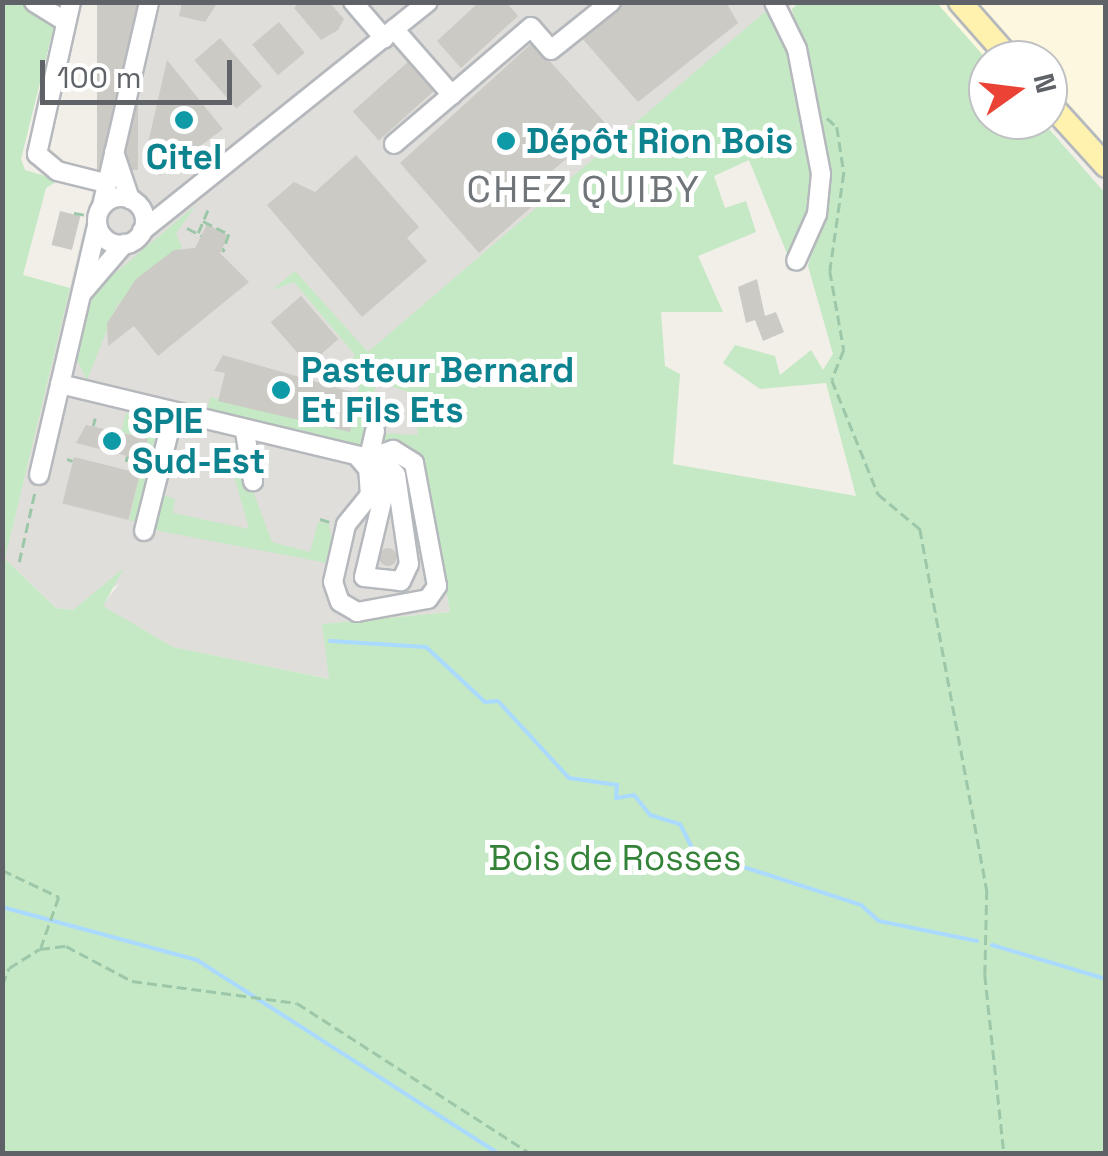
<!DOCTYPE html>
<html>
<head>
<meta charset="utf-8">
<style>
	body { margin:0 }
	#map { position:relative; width:1108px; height:1156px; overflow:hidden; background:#f1efe8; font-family:"Space Grotesk",sans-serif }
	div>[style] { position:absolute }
	.commercial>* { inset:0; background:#fef7e0 }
	.industrial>* { inset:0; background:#e0deda }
	.green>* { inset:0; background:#c5e8c5 }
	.stream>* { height:4px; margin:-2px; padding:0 2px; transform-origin:2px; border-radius:2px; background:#aadaff }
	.building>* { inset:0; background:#cccac5; transform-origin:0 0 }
	.round { border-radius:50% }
	.path>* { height:2.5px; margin-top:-1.25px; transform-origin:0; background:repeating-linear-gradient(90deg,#9cc7a9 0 10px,transparent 0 15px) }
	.roads { filter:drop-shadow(2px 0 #b5b8bc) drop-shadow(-2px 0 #b5b8bc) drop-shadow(0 2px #b5b8bc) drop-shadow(0 -2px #b5b8bc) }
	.minor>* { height:18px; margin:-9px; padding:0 9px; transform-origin:9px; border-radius:9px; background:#fff }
	.minor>.ring { margin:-9px; padding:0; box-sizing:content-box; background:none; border:18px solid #fff; border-radius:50% }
	.major>* { height:22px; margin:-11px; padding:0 11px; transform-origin:11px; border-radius:11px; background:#fff2af }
	.dots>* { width:28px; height:28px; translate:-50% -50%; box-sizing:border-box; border:5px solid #fff; border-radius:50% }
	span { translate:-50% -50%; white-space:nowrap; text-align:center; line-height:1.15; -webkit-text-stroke:10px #fff; paint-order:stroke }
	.culture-label { font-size:35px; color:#0d838f; font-weight:700 }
	.left { translate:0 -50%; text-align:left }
	.park-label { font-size:35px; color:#348238 }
	.neighbourhood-label { font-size:38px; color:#70757a; letter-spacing:2.5px }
	.frame { position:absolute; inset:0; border:5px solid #5f6368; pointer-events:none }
	.north { position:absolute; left:968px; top:40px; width:100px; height:100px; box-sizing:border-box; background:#fff; border:2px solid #bfc1c3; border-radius:50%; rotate:76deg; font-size:28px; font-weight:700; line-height:40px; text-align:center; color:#5f6368 }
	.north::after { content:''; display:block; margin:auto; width:35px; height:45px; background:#ea4335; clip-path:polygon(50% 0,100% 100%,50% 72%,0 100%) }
	.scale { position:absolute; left:40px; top:60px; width:192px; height:45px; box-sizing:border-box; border:5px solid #5f6368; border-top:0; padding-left:12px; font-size:30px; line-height:35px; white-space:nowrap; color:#5f6368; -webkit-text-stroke:8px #fff; paint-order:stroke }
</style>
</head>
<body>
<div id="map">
	<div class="commercial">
		<div style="clip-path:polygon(937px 3px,1105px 3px,1105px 145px,1048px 81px,1048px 60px,1030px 60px,1012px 41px,988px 61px)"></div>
	</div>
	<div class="industrial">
		<div style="clip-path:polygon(138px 3px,800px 3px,766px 12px,351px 367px,411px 393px,450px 612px,323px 624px,330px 679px,173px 647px,102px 606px,119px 584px,73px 610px,56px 608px,5px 559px)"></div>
	</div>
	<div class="green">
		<div style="clip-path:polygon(800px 2px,937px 3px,988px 61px,988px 120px,1041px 120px,1105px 193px,1105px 1153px,3px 1153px,2px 3px,48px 3px,57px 14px,21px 159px,25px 170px,59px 180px,46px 188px,23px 275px,70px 288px,5px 559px,56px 608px,73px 610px,124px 568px,103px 606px,173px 647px,329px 679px,322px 624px,450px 612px,424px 467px,380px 442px,383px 433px,418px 435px,411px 393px,377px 381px,363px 448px,207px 412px,210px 397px,350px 432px,361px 377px,344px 372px,355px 355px,294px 282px,272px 290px,295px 271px,368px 352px,766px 11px,787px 40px,813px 174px,810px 214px,790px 261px,749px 160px,714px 176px,725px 208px,746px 201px,756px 232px,698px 256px,723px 312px,661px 312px,665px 366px,680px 374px,673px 464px,856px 496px,826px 383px,760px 389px,723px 363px,735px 345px,775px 356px,780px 375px,811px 350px,823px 370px,833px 354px,808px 266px,831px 183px,792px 9px)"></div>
		<div style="clip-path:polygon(196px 205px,176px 234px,182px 247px,117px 305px,87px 380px,76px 358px,94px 291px)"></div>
		<div style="clip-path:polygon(126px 413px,159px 421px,136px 522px,129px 520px,148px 439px,121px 432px)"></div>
		<div style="clip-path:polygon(174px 426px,208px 435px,177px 436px,162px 495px,175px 499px,173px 513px,249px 529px,231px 465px,234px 440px,272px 542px,310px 552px,318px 522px,329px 524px,332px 541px,343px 527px,330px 572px,327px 563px,149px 529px)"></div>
	</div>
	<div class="stream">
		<div style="left:330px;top:641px;width:96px;rotate:3.6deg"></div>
		<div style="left:426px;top:647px;width:81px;rotate:43deg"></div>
		<div style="left:485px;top:702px;width:13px;rotate:-4deg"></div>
		<div style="left:498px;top:701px;width:105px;rotate:47.3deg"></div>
		<div style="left:569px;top:778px;width:49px;rotate:8.3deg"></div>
		<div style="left:617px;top:785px;width:13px;rotate:94deg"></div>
		<div style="left:616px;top:798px;width:18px;rotate:-9deg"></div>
		<div style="left:634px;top:795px;width:26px;rotate:51deg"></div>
		<div style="left:650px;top:815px;width:31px;rotate:17deg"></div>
		<div style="left:680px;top:824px;width:30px;rotate:63deg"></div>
		<div style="left:694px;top:851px;width:176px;rotate:17.9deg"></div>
		<div style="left:861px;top:905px;width:24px;rotate:42deg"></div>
		<div style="left:879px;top:921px;width:100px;rotate:11.5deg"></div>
		<div style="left:2px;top:907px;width:202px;rotate:15.2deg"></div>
		<div style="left:197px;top:960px;width:359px;rotate:32.7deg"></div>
		<div style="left:992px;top:945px;width:119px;rotate:16.6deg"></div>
	</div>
	<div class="building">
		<div style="left:97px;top:2px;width:41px;height:168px"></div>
		<div style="clip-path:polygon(182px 2px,218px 2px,205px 22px,179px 16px)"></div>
		<div style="clip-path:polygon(300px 2px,329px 2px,344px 19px,338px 30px,321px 40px,294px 8px)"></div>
		<div style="clip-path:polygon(479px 2px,506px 2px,518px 16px,461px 68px,437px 41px)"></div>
		<div style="clip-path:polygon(622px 2px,726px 2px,738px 23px,638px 102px,580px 36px)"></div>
		<div style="left:279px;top:22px;width:40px;height:35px;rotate:50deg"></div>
		<div style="left:220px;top:38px;width:64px;height:34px;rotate:49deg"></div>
		<div style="clip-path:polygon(533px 42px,606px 124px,527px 193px,536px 203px,479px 253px,400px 163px)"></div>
		<div style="clip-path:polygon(167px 60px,223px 129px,160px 176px,144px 161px)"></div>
		<div style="left:410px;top:60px;width:39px;height:77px;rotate:48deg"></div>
		<div style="clip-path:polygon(356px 155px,419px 227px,407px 238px,427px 261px,362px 317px,267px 205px,294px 182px,315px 192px)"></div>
		<div style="left:60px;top:211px;width:21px;height:35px;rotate:14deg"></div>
		<div style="clip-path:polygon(207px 224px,229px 236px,220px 253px,249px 282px,158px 356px,134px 326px,108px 346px,107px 323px,136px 279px,174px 250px,195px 248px)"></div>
		<div style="clip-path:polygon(757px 279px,765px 316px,776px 312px,784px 332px,763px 341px,755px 320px,746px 323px,738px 287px)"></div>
		<div style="left:301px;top:296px;width:57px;height:40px;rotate:49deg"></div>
		<div style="clip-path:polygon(223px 355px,359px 394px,350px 432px,218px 401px,225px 373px,214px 371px)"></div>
		<div style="clip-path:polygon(86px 425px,148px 439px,143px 460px,76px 443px)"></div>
		<div style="left:74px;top:457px;width:68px;height:48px;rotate:14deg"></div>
		<div class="round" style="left:379px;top:548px;width:18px;height:18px"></div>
	</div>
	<div class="path">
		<div style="left:827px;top:118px;width:13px;rotate:42deg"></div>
		<div style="left:837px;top:127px;width:47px;rotate:81.3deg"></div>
		<div style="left:844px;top:173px;width:99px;rotate:98.1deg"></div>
		<div style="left:830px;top:271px;width:80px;rotate:80deg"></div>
		<div style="left:844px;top:350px;width:32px;rotate:112deg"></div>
		<div style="left:832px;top:380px;width:123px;rotate:68deg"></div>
		<div style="left:878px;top:494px;width:55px;rotate:39.8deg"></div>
		<div style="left:920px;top:529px;width:367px;rotate:79.5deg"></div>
		<div style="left:987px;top:890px;width:85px;rotate:91.3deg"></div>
		<div style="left:985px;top:975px;width:180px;rotate:83.9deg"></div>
		<div style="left:74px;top:213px;width:12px;rotate:9deg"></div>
		<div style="left:203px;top:221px;width:29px;rotate:27deg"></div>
		<div style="left:229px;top:234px;width:19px;rotate:108deg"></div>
		<div style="left:187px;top:228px;width:16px;rotate:27deg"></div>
		<div style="left:198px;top:233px;width:30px;rotate:-67deg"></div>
		<div style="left:93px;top:426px;width:8px;rotate:-76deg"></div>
		<div style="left:67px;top:459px;width:6px;rotate:18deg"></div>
		<div style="left:126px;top:462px;width:6px;rotate:-81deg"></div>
		<div style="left:320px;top:519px;width:10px;rotate:17deg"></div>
		<div style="left:19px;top:562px;width:73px;rotate:-77.3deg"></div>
		<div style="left:2px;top:870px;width:63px;rotate:25.3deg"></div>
		<div style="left:59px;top:897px;width:54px;rotate:109.4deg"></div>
		<div style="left:2px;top:985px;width:18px;rotate:-68deg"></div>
		<div style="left:9px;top:968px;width:36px;rotate:-32deg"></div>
		<div style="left:40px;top:949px;width:26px;rotate:-7deg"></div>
		<div style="left:66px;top:946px;width:75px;rotate:27.9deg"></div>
		<div style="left:132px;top:981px;width:166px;rotate:7.6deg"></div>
		<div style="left:297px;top:1003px;width:278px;rotate:32.8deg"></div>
	</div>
	<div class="roads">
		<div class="minor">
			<div style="left:34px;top:2px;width:38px;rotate:32deg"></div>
			<div style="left:71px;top:2px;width:156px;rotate:102.6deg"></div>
			<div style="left:37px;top:154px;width:26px;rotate:40deg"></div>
			<div style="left:57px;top:171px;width:45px;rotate:14deg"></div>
			<div style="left:353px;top:2px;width:48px;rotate:49.3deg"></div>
			<div style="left:774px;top:2px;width:52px;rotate:63.9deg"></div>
			<div style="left:797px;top:49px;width:127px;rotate:79.1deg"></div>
			<div style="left:821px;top:174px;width:40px;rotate:95.7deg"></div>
			<div style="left:817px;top:214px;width:51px;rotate:114.1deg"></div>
			<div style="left:394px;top:29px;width:88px;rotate:48.7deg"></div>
			<div style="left:394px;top:144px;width:180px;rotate:-40.5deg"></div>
			<div style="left:531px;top:27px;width:30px;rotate:49deg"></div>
			<div style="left:551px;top:50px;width:77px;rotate:-38.7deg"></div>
			<div style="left:114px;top:152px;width:50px;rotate:71.2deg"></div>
			<div class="ring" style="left:97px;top:197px;width:30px;height:30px"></div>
			<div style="left:102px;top:206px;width:209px;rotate:-77deg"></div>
			<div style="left:142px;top:231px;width:366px;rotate:-38.7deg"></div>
			<div style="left:82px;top:293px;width:65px;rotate:-49.4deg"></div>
			<div style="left:60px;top:384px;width:334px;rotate:13.5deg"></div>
			<div style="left:385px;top:462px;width:17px;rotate:50deg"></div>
			<div style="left:396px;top:475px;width:90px;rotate:81.7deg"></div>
			<div style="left:409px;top:564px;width:19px;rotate:115deg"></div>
			<div style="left:401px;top:581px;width:37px;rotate:-174deg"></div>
			<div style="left:364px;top:577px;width:90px;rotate:-76.6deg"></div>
			<div style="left:385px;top:489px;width:43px;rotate:-130.3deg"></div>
			<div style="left:245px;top:432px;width:50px;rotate:80.7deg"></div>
			<div style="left:369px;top:457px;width:27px;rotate:-77deg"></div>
			<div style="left:368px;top:467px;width:28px;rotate:86deg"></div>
			<div style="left:370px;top:495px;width:38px;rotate:129deg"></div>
			<div style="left:346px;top:525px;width:58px;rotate:102.8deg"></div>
			<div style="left:333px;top:582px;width:21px;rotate:71deg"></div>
			<div style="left:340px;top:602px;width:20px;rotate:30deg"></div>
			<div style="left:357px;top:612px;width:72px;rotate:-10.4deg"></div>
			<div style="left:428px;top:599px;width:16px;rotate:-55deg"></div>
			<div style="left:437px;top:586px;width:125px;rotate:-100.6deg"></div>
			<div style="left:414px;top:463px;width:25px;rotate:-148deg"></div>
			<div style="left:393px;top:450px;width:24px;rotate:163deg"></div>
			<div style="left:39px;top:475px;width:257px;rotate:-76.9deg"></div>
			<div style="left:144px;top:531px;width:123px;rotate:-75.9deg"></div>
		</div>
		<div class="major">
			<div style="left:960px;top:2px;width:77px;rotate:48.7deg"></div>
			<div style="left:1048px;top:102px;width:86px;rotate:47.8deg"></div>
		</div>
	</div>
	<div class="dots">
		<div style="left:184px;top:120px;background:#0f9aa8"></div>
		<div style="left:506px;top:141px;background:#0f9aa8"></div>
		<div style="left:281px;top:390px;background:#0f9aa8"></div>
		<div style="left:112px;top:441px;background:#0f9aa8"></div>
	</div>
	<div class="culture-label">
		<span class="left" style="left:526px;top:141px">Dépôt Rion Bois</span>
		<span style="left:184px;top:157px">Citel</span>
		<span class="left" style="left:301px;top:390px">Pasteur Bernard<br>Et Fils Ets</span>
		<span class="left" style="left:132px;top:441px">SPIE<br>Sud-Est</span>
	</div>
	<div class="park-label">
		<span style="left:615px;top:858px">Bois de Rosses</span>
	</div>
	<div class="neighbourhood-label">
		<span style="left:584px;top:190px">CHEZ QUIBY</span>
	</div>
	<div class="frame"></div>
	<div class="north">N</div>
	<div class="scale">100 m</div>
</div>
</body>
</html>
